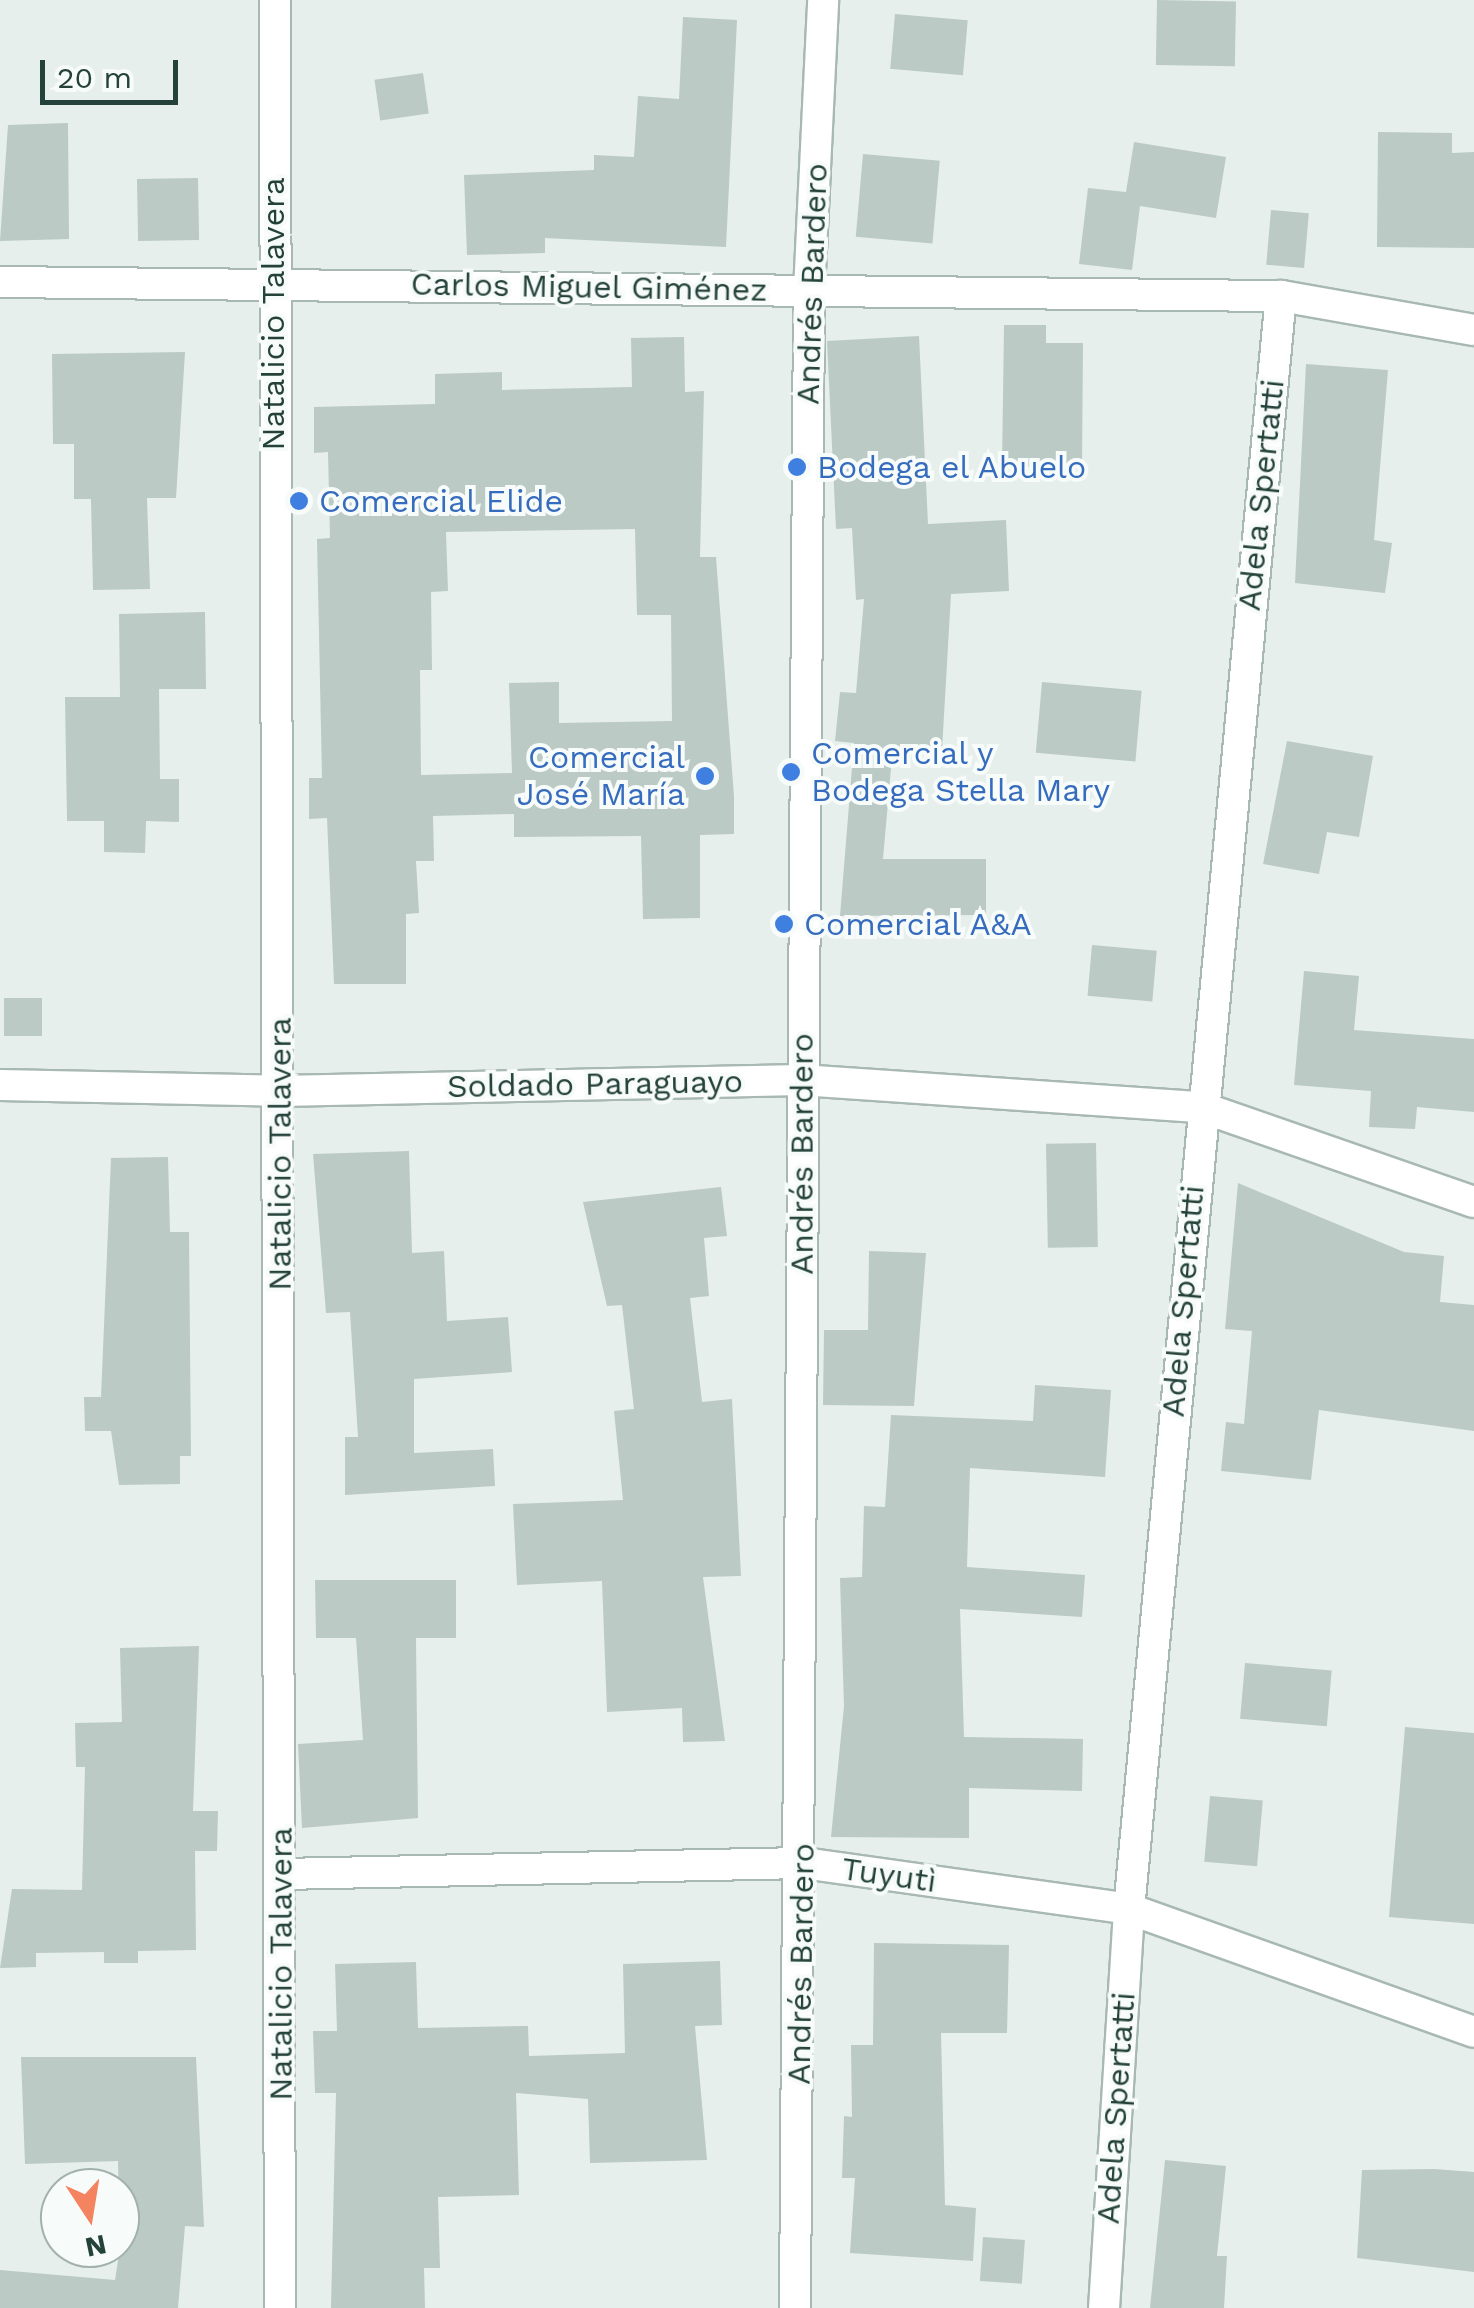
<!DOCTYPE html>
<html>
<head>
<meta charset="utf-8">
<style>
	body { margin:0 }
	#map { position:relative; width:1474px; height:2308px; overflow:hidden; background:#e6efeb; font-family:"Work Sans",sans-serif }
	div>[style] { position:absolute }
	.building>* { inset:0; background:#bbcac4; transform-origin:0 0 }
	.roads { filter:drop-shadow(2px 0 #a8b8b2) drop-shadow(-2px 0 #a8b8b2) drop-shadow(0 2px #a8b8b2) drop-shadow(0 -2px #a8b8b2) }
	.minor>* { height:30px; margin:-15px; padding:0 15px; transform-origin:15px; border-radius:15px; background:#fff }
	.dots>* { width:28px; height:28px; translate:-50% -50%; box-sizing:border-box; border:5px solid #f7fbf9; border-radius:50% }
	span { translate:-50% -50%; white-space:nowrap; text-align:center; line-height:1.15; -webkit-text-stroke:8px #f7fbf9; paint-order:stroke }
	.street-label { font-size:32px; color:#24423a }
	.shop-label { font-size:32px; color:#366cbe }
	.left { translate:0 -50%; text-align:left }
	.right { translate:-100% -50%; text-align:right }
	.north { position:absolute; left:40px; top:2168px; width:100px; height:100px; box-sizing:border-box; background:#f7fbf9; border:2px solid #a3b1ad; border-radius:50%; rotate:168deg; font-size:28px; font-weight:700; line-height:40px; text-align:center; color:#24423a }
	.north::after { content:''; display:block; margin:auto; width:35px; height:45px; background:#f4845f; clip-path:polygon(50% 0,100% 100%,50% 72%,0 100%) }
	.scale { position:absolute; left:40px; top:60px; width:138px; height:45px; box-sizing:border-box; border:5px solid #24423a; border-top:0; padding-left:12px; font-size:30px; line-height:35px; white-space:nowrap; color:#24423a; -webkit-text-stroke:8px #f7fbf9; paint-order:stroke }
</style>
</head>
<body>
<div id="map">
	<div class="building">
		<div style="left:1157px;top:0;width:79px;height:65px;rotate:1deg"></div>
		<div style="left:895px;top:14px;width:73px;height:55px;rotate:5deg"></div>
		<div style="clip-path:polygon(683px 17px,737px 20px,726px 247px,545px 238px,545px 253px,467px 255px,464px 175px,594px 170px,594px 155px,634px 157px,638px 96px,679px 99px)"></div>
		<div style="left:423px;top:73px;width:41px;height:49px;rotate:82deg"></div>
		<div style="clip-path:polygon(68px 123px,69px 239px,0 241px,8px 125px)"></div>
		<div style="clip-path:polygon(1378px 132px,1452px 133px,1452px 153px,1474px 152px,1474px 248px,1377px 247px)"></div>
		<div style="clip-path:polygon(1134px 142px,1226px 157px,1216px 218px,1140px 206px,1132px 270px,1079px 264px,1088px 188px,1126px 192px)"></div>
		<div style="left:863px;top:154px;width:77px;height:83px;rotate:5deg"></div>
		<div style="left:198px;top:178px;width:62px;height:61px;rotate:89deg"></div>
		<div style="left:1271px;top:210px;width:38px;height:55px;rotate:5deg"></div>
		<div style="clip-path:polygon(1004px 325px,1046px 325px,1046px 343px,1083px 343px,1082px 467px,1002px 467px)"></div>
		<div style="clip-path:polygon(919px 336px,928px 524px,1006px 520px,1009px 591px,951px 594px,942px 750px,893px 746px,883px 859px,986px 859px,986px 915px,840px 916px,854px 743px,835px 741px,840px 692px,856px 693px,864px 599px,856px 600px,852px 528px,836px 529px,827px 341px)"></div>
		<div style="clip-path:polygon(evenodd,684px 337px,685px 392px,704px 391px,700px 557px,716px 557px,734px 796px,734px 834px,700px 835px,700px 918px,643px 919px,641px 836px,514px 837px,514px 814px,433px 816px,434px 861px,416px 861px,419px 913px,406px 914px,406px 984px,334px 984px,327px 818px,309px 819px,309px 778px,322px 778px,317px 539px,330px 538px,328px 452px,314px 453px,314px 407px,435px 404px,435px 374px,502px 372px,502px 390px,632px 387px,631px 338px,684px 337px,635px 529px,637px 615px,671px 615px,672px 721px,559px 723px,559px 682px,509px 683px,512px 773px,421px 775px,420px 670px,432px 670px,431px 592px,448px 591px,446px 532px,635px 529px)"></div>
		<div style="clip-path:polygon(185px 352px,176px 498px,147px 498px,150px 589px,93px 590px,91px 499px,74px 499px,74px 444px,53px 444px,52px 354px)"></div>
		<div style="clip-path:polygon(1306px 364px,1388px 370px,1374px 540px,1392px 543px,1385px 593px,1295px 583px)"></div>
		<div style="clip-path:polygon(205px 612px,206px 689px,159px 689px,160px 779px,179px 779px,179px 822px,146px 821px,145px 853px,104px 852px,104px 821px,67px 821px,65px 697px,120px 697px,119px 614px)"></div>
		<div style="left:1042px;top:682px;width:100px;height:71px;rotate:5deg"></div>
		<div style="clip-path:polygon(1287px 741px,1373px 756px,1359px 837px,1327px 832px,1319px 874px,1263px 864px)"></div>
		<div style="left:1092px;top:945px;width:65px;height:51px;rotate:5deg"></div>
		<div style="clip-path:polygon(1304px 971px,1359px 976px,1354px 1030px,1474px 1039px,1474px 1112px,1417px 1107px,1415px 1129px,1369px 1127px,1371px 1091px,1294px 1085px)"></div>
		<div style="left:4px;top:998px;width:38px;height:38px"></div>
		<div style="left:1096px;top:1143px;width:104px;height:50px;rotate:89deg"></div>
		<div style="clip-path:polygon(409px 1151px,412px 1253px,444px 1251px,447px 1321px,508px 1317px,512px 1372px,414px 1379px,414px 1453px,493px 1449px,495px 1486px,345px 1495px,345px 1437px,358px 1437px,350px 1312px,326px 1313px,313px 1154px)"></div>
		<div style="clip-path:polygon(168px 1157px,170px 1232px,189px 1232px,191px 1456px,180px 1456px,180px 1484px,119px 1485px,111px 1431px,85px 1431px,84px 1397px,101px 1397px,111px 1158px)"></div>
		<div style="clip-path:polygon(1238px 1183px,1404px 1252px,1444px 1256px,1440px 1302px,1474px 1305px,1474px 1431px,1319px 1410px,1311px 1480px,1221px 1471px,1226px 1422px,1244px 1424px,1252px 1331px,1225px 1329px)"></div>
		<div style="clip-path:polygon(721px 1187px,727px 1236px,704px 1238px,709px 1296px,690px 1298px,702px 1402px,732px 1399px,741px 1576px,703px 1577px,725px 1741px,683px 1742px,682px 1708px,607px 1712px,602px 1581px,517px 1585px,513px 1504px,623px 1500px,614px 1411px,634px 1409px,622px 1305px,607px 1306px,583px 1202px)"></div>
		<div style="clip-path:polygon(869px 1251px,926px 1253px,914px 1406px,823px 1405px,824px 1330px,868px 1330px)"></div>
		<div style="clip-path:polygon(1035px 1385px,1111px 1390px,1105px 1477px,970px 1468px,967px 1567px,1085px 1575px,1082px 1617px,960px 1609px,964px 1737px,1083px 1739px,1082px 1791px,969px 1788px,969px 1838px,831px 1837px,844px 1706px,840px 1578px,862px 1577px,864px 1506px,885px 1507px,891px 1415px,1033px 1421px)"></div>
		<div style="clip-path:polygon(315px 1580px,456px 1580px,456px 1638px,416px 1638px,418px 1818px,302px 1828px,298px 1744px,363px 1740px,356px 1638px,316px 1638px)"></div>
		<div style="clip-path:polygon(199px 1646px,193px 1811px,218px 1811px,217px 1851px,195px 1851px,196px 1950px,138px 1951px,138px 1963px,104px 1963px,104px 1952px,36px 1953px,36px 1967px,0 1968px,12px 1889px,82px 1890px,85px 1767px,76px 1767px,75px 1723px,122px 1722px,120px 1648px)"></div>
		<div style="left:1245px;top:1663px;width:87px;height:56px;rotate:5deg"></div>
		<div style="clip-path:polygon(1405px 1727px,1474px 1733px,1474px 1924px,1389px 1917px)"></div>
		<div style="left:1210px;top:1796px;width:53px;height:66px;rotate:5deg"></div>
		<div style="clip-path:polygon(874px 1943px,1009px 1945px,1007px 2033px,941px 2033px,945px 2205px,976px 2208px,973px 2261px,850px 2253px,855px 2178px,842px 2178px,844px 2116px,852px 2117px,851px 2045px,873px 2045px)"></div>
		<div style="clip-path:polygon(720px 1961px,722px 2025px,695px 2026px,707px 2160px,590px 2163px,588px 2099px,516px 2093px,519px 2195px,438px 2197px,440px 2268px,424px 2268px,425px 2308px,331px 2308px,336px 2093px,315px 2093px,313px 2031px,337px 2031px,335px 1964px,416px 1962px,418px 2028px,528px 2026px,529px 2056px,625px 2053px,623px 1964px)"></div>
		<div style="clip-path:polygon(21px 2057px,196px 2057px,204px 2227px,185px 2226px,178px 2308px,0 2308px,0 2270px,115px 2280px,120px 2248px,118px 2161px,25px 2164px)"></div>
		<div style="clip-path:polygon(1165px 2160px,1226px 2166px,1217px 2256px,1227px 2256px,1224px 2308px,1150px 2308px)"></div>
		<div style="clip-path:polygon(1434px 2169px,1474px 2172px,1474px 2272px,1357px 2258px,1362px 2170px)"></div>
		<div style="left:983px;top:2237px;width:42px;height:44px;rotate:4deg"></div>
	</div>
	<div class="roads">
		<div class="minor">
			<div style="left:275px;top:0;width:2308px;rotate:89.88deg"></div>
			<div style="left:0;top:282px;width:1281px;rotate:0.63deg"></div>
			<div style="left:1281px;top:296px;width:196px;rotate:10deg"></div>
			<div style="left:0;top:1085px;width:280px;rotate:1.2deg"></div>
			<div style="left:280px;top:1091px;width:521px;rotate:-1.21deg"></div>
			<div style="left:801px;top:1080px;width:401px;rotate:3.9deg"></div>
			<div style="left:1201px;top:1107px;width:289px;rotate:19.2deg"></div>
			<div style="left:282px;top:1874px;width:521px;rotate:-1.21deg"></div>
			<div style="left:803px;top:1863px;width:329px;rotate:8deg"></div>
			<div style="left:1129px;top:1909px;width:366px;rotate:19.6deg"></div>
			<div style="left:795px;top:2308px;width:2017px;rotate:-89.6deg"></div>
			<div style="left:809px;top:291px;width:291px;rotate:-87.2deg"></div>
			<div style="left:1104px;top:2308px;width:400px;rotate:-86.4deg"></div>
			<div style="left:1129px;top:1909px;width:1620px;rotate:-84.62deg"></div>
		</div>
	</div>
	<div class="dots">
		<div style="left:797px;top:467px;background:#3f7fe0"></div>
		<div style="left:299px;top:501px;background:#3f7fe0"></div>
		<div style="left:791px;top:772px;background:#3f7fe0"></div>
		<div style="left:705px;top:776px;background:#3f7fe0"></div>
		<div style="left:784px;top:924px;background:#3f7fe0"></div>
	</div>
	<div class="street-label">
		<span style="left:812px;top:284px;rotate:-88deg">Andrés Bardero</span>
		<span style="left:589px;top:287px;rotate:1deg">Carlos Miguel Giménez</span>
		<span style="left:273px;top:314px;rotate:-90deg">Natalicio Talavera</span>
		<span style="left:1261px;top:495px;rotate:-84deg">Adela Spertatti</span>
		<span style="left:595px;top:1084px;rotate:-1deg">Soldado Paraguayo</span>
		<span style="left:280px;top:1154px;rotate:-90deg">Natalicio Talavera</span>
		<span style="left:802px;top:1154px;rotate:-90deg">Andrés Bardero</span>
		<span style="left:1183px;top:1301px;rotate:-85deg">Adela Spertatti</span>
		<span style="left:889px;top:1875px;rotate:8deg">Tuyutì</span>
		<span style="left:281px;top:1964px;rotate:-90deg">Natalicio Talavera</span>
		<span style="left:801px;top:1964px;rotate:-89deg">Andrés Bardero</span>
		<span style="left:1116px;top:2108px;rotate:-86deg">Adela Spertatti</span>
	</div>
	<div class="shop-label">
		<span class="left" style="left:817px;top:467px">Bodega el Abuelo</span>
		<span class="left" style="left:319px;top:501px">Comercial Elide</span>
		<span class="left" style="left:811px;top:772px">Comercial y<br>Bodega Stella Mary</span>
		<span class="right" style="left:685px;top:776px">Comercial<br>José María</span>
		<span class="left" style="left:804px;top:924px">Comercial A&amp;A</span>
	</div>
	<div class="north">N</div>
	<div class="scale">20 m</div>
</div>
</body>
</html>
